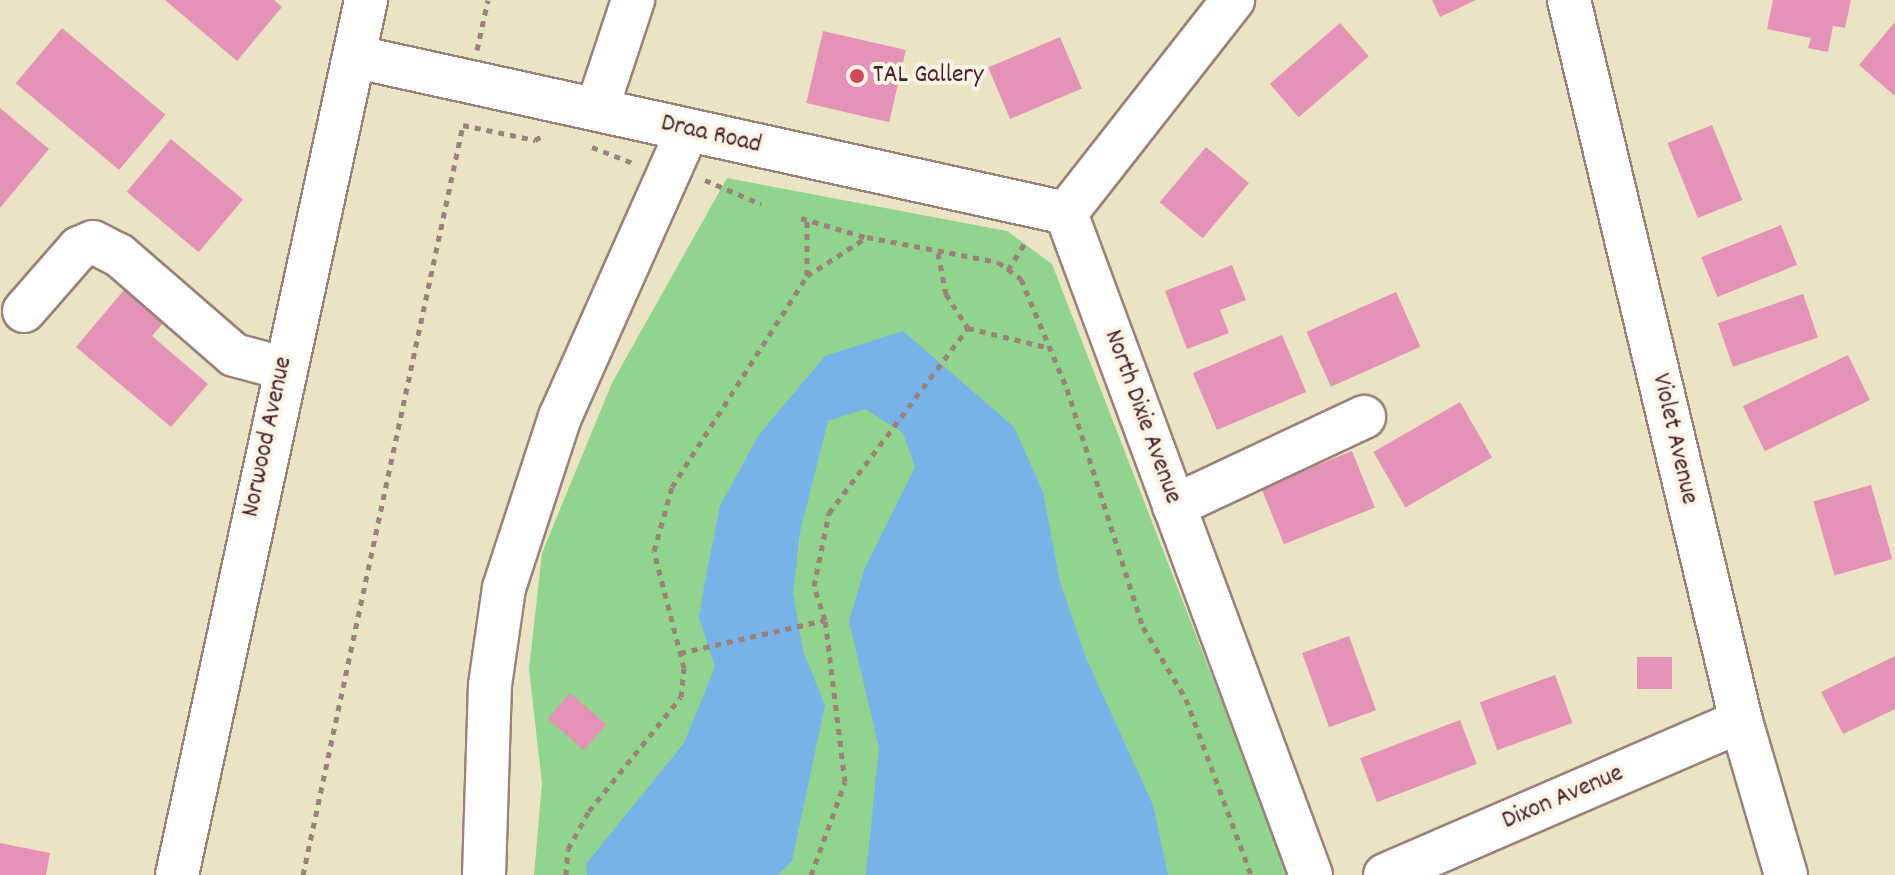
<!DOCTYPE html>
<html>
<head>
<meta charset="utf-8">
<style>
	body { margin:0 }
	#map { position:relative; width:1895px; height:875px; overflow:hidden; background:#ebe4c4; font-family:Dekko,sans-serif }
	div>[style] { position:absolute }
	.green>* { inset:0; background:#91d48d }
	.water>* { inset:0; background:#77b3e9 }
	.building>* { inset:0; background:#e492b6; transform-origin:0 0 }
	.path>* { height:5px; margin-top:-2.5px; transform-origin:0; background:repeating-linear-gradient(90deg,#9a8278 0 6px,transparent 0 12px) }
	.roads { filter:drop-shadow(2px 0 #9a8278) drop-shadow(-2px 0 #9a8278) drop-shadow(0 2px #9a8278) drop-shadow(0 -2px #9a8278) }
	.minor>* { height:42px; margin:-21px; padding:0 21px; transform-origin:21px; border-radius:21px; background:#fff }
	.dots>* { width:22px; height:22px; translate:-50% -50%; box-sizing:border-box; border:4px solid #fcf5e5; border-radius:50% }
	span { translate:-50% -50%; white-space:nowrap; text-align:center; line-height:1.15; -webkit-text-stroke:8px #fcf5e5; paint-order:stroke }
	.poi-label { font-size:26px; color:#4a1f2b }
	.left { translate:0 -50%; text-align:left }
	.street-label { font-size:26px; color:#4a1f2b }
</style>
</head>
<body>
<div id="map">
	<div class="green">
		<div style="clip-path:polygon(727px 178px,1007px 231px,1052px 264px,1289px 875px,534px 875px,542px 784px,529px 669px,542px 553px,612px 383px)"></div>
	</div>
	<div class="water">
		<div style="clip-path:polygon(903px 331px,1014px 427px,1043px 492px,1060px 582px,1086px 658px,1153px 805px,1168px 875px,866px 875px,879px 748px,849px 621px,864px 570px,915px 467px,903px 433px,865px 409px,828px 421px,800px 532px,793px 592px,803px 651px,825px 705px,792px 861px,778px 875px,587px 875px,586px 864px,684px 743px,715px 667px,699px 618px,705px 581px,720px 506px,758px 436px,825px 356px)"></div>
	</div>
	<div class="building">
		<div style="clip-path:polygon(165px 0,274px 0,282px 7px,237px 61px)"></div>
		<div style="clip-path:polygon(1432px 0,1476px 0,1440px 17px)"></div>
		<div style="clip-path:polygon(1773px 0,1851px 0,1845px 28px,1833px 26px,1828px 52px,1808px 48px,1811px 38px,1767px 29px)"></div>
		<div style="clip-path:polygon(1895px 22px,1895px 96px,1859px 65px)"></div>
		<div style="left:1340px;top:23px;width:44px;height:93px;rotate:49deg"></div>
		<div style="left:62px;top:28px;width:135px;height:72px;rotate:40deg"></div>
		<div style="left:823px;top:31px;width:85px;height:74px;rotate:13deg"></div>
		<div style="left:1060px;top:37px;width:56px;height:78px;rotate:67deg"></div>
		<div style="clip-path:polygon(0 108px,49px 149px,0 208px)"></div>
		<div style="left:1712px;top:125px;width:81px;height:48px;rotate:68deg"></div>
		<div style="left:171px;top:139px;width:94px;height:69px;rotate:40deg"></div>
		<div style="left:1206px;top:147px;width:56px;height:72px;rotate:40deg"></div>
		<div style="left:1781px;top:225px;width:43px;height:86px;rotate:68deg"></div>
		<div style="clip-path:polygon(1232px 265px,1246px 300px,1220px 310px,1229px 333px,1187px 349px,1165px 291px)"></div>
		<div style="clip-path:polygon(129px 284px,168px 317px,152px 336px,208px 384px,171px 427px,76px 347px)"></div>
		<div style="left:1396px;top:292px;width:60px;height:98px;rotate:66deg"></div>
		<div style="left:1803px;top:294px;width:46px;height:90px;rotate:71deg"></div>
		<div style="left:1282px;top:335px;width:62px;height:97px;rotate:67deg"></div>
		<div style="left:1848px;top:355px;width:50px;height:117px;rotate:64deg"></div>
		<div style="left:1460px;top:402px;width:64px;height:100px;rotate:60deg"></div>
		<div style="left:1352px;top:451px;width:61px;height:98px;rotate:68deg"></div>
		<div style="left:1871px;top:485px;width:77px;height:60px;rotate:74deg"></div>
		<div style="left:1349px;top:636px;width:79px;height:50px;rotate:70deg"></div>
		<div style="clip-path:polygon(1895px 656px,1895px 709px,1843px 734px,1821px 692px)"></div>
		<div style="left:1637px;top:657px;width:35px;height:32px"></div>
		<div style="left:1555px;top:675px;width:51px;height:80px;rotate:70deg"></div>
		<div style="left:570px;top:693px;width:48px;height:34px;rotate:41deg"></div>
		<div style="left:1460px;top:720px;width:47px;height:107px;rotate:69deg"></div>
		<div style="clip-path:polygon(0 843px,50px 853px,46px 875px,0 875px)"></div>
	</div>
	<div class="path">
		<div style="left:477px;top:50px;width:51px;rotate:-77.6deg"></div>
		<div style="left:592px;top:147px;width:44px;rotate:21.3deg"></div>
		<div style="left:705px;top:180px;width:61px;rotate:23.2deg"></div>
		<div style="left:801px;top:218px;width:67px;rotate:16.5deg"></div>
		<div style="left:938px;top:253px;width:42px;rotate:79deg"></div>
		<div style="left:946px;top:294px;width:40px;rotate:57.1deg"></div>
		<div style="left:968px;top:328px;width:80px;rotate:13.7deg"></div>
		<div style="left:1008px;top:270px;width:36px;rotate:-58deg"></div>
		<div style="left:807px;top:275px;width:54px;rotate:-90deg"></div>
		<div style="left:680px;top:653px;width:149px;rotate:-12.8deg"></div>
		<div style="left:303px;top:875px;width:767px;rotate:-77.96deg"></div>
		<div style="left:463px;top:125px;width:74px;rotate:11.8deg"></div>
		<div style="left:535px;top:140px;width:10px;rotate:-29deg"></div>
		<div style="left:566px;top:875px;width:26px;rotate:-86deg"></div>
		<div style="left:568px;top:849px;width:43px;rotate:-61.1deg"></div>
		<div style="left:589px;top:811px;width:146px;rotate:-51.1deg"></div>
		<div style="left:681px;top:697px;width:29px;rotate:-84deg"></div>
		<div style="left:684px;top:668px;width:121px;rotate:-104.4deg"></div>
		<div style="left:654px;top:551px;width:66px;rotate:-74.3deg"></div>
		<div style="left:672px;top:487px;width:250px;rotate:-57.4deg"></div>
		<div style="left:807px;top:276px;width:72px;rotate:-33deg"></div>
		<div style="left:867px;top:237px;width:133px;rotate:10.8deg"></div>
		<div style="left:998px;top:262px;width:29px;rotate:36deg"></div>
		<div style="left:1021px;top:279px;width:119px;rotate:67.3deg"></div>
		<div style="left:1067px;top:389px;width:250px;rotate:72.3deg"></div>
		<div style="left:1143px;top:627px;width:84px;rotate:59.2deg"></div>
		<div style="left:1186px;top:699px;width:188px;rotate:69.7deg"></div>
		<div style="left:811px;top:875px;width:99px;rotate:-69.9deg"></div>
		<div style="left:845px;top:782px;width:163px;rotate:-97deg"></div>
		<div style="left:825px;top:620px;width:36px;rotate:-108deg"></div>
		<div style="left:814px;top:586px;width:75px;rotate:-78.4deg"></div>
		<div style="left:829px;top:513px;width:231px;rotate:-53.1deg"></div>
	</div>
	<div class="roads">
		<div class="minor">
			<div style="left:1569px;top:0;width:741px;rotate:76.58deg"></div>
			<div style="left:1741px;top:721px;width:160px;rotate:73.7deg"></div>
			<div style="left:357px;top:57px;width:726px;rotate:12.41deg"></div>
			<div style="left:597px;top:109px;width:115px;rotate:-71.7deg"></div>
			<div style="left:1066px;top:213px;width:706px;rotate:69.69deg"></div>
			<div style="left:1066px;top:213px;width:271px;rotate:-51.9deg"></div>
			<div style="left:24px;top:311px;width:84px;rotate:-48.9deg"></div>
			<div style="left:79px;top:248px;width:15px;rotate:-23deg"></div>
			<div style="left:93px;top:242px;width:29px;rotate:27deg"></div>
			<div style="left:119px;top:255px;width:152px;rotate:41deg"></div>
			<div style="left:234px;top:355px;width:51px;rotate:14.9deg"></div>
			<div style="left:1174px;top:506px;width:210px;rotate:-25.1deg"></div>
			<div style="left:177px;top:875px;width:895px;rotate:-77.81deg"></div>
			<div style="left:484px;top:875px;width:190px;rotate:-88.2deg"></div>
			<div style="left:490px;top:685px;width:98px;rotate:-81.8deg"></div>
			<div style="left:504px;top:588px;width:180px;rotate:-71.9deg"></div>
			<div style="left:560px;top:417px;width:314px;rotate:-66deg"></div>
			<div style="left:1385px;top:875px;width:388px;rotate:-23.4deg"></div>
		</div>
	</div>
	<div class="dots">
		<div style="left:857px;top:76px;background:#d1495b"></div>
	</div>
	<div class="poi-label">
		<span class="left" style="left:873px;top:76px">TAL Gallery</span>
	</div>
	<div class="street-label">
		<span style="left:711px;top:135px;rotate:13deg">Draa Road</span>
		<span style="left:1142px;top:417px;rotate:70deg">North Dixie Avenue</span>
		<span style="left:268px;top:437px;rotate:-78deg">Norwood Avenue</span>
		<span style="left:1674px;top:439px;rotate:77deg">Violet Avenue</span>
		<span style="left:1563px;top:798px;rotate:-23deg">Dixon Avenue</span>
	</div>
</div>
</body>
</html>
